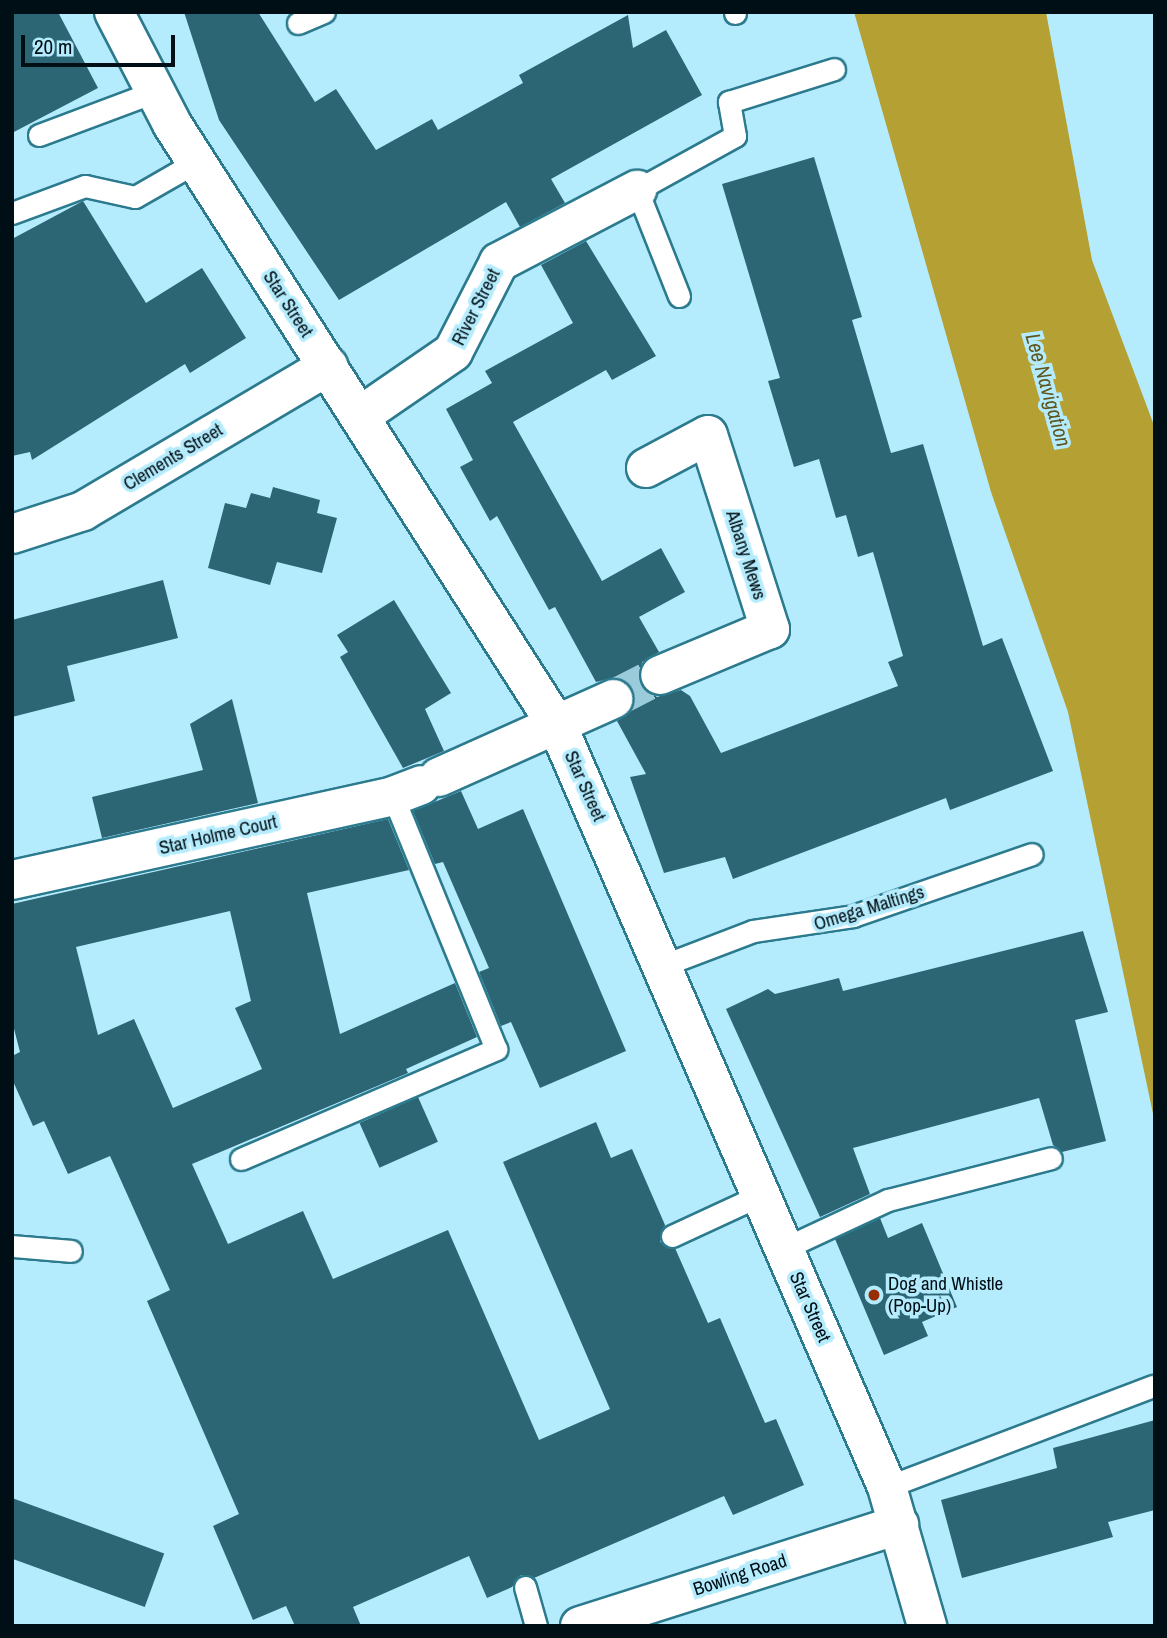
<!DOCTYPE html>
<html>
<head>
<meta charset="utf-8">
<style>
	body { margin:0 }
	#map { position:relative; width:1167px; height:1638px; overflow:hidden; background:#b5ecfd; font-family:"Archivo Narrow",sans-serif }
	div>[style] { position:absolute }
	.water>* { inset:0; background:#b4a033 }
	.building>* { inset:0; background:#2c6574; transform-origin:0 0 }
	.minor-tunnel>* { height:38px; margin-top:-19px; transform-origin:0; background:repeating-linear-gradient(90deg,#9acbda 0 38px,transparent 0 57px) }
	.roads { filter:drop-shadow(2px 0 #2c7a8e) drop-shadow(-2px 0 #2c7a8e) drop-shadow(0 2px #2c7a8e) drop-shadow(0 -2px #2c7a8e) }
	.service>* { height:21px; margin:-10.5px; padding:0 10.5px; transform-origin:10.5px; border-radius:10.5px; background:#fff }
	.minor>* { height:38px; margin:-19px; padding:0 19px; transform-origin:19px; border-radius:19px; background:#fff }
	.secondary>* { height:38px; margin:-19px; padding:0 19px; transform-origin:19px; border-radius:19px; background:#fff }
	.dots>* { width:19px; height:19px; translate:-50% -50%; box-sizing:border-box; border:4px solid #b5ecfd; border-radius:50% }
	span { translate:-50% -50%; white-space:nowrap; text-align:center; line-height:1.15; -webkit-text-stroke:7px #b5ecfd; paint-order:stroke }
	.street-label { font-size:19px; color:#000f15 }
	.poi-label { font-size:19px; color:#000f15 }
	.left { translate:0 -50%; text-align:left }
	.water-label { font-size:21px; color:#60561e; font-style:italic }
	.frame { position:absolute; inset:0; border:14px solid #000f15; pointer-events:none }
	.scale { position:absolute; left:21px; top:35px; width:154px; height:32px; box-sizing:border-box; border:4px solid #000f15; border-top:0; padding-left:9px; font-size:21px; line-height:24px; white-space:nowrap; color:#000f15; -webkit-text-stroke:5px #b5ecfd; paint-order:stroke }
</style>
</head>
<body>
<div id="map">
	<div class="water">
		<div style="clip-path:polygon(854px 12px,1046px 12px,1092px 260px,1155px 428px,1155px 1123px,1068px 712px,991px 492px)"></div>
	</div>
	<div class="building">
		<div style="clip-path:polygon(12px 12px,58px 12px,98px 88px,12px 133px)"></div>
		<div style="clip-path:polygon(184px 12px,258px 12px,315px 102px,336px 89px,376px 150px,432px 119px,438px 130px,523px 83px,519px 75px,628px 15px,633px 48px,666px 30px,702px 95px,551px 179px,565px 203px,520px 227px,506px 202px,339px 300px,219px 120px)"></div>
		<div style="clip-path:polygon(814px 157px,862px 317px,852px 320px,891px 453px,923px 444px,983px 646px,1002px 638px,1053px 771px,950px 810px,946px 798px,733px 879px,725px 857px,664px 873px,630px 777px,646px 774px,617px 721px,631px 711px,633px 689px,616px 677px,596px 682px,555px 607px,549px 610px,497px 516px,490px 521px,460px 467px,473px 460px,446px 409px,492px 383px,485px 371px,573px 323px,541px 265px,586px 241px,656px 356px,612px 380px,606px 370px,513px 422px,602px 581px,661px 548px,685px 592px,639px 617px,659px 652px,642px 662px,640px 684px,657px 697px,681px 690px,690px 696px,721px 753px,898px 686px,888px 662px,903px 656px,873px 552px,858px 557px,846px 515px,836px 518px,819px 459px,794px 467px,768px 381px,780px 378px,722px 184px)"></div>
		<div style="clip-path:polygon(83px 201px,146px 303px,202px 268px,246px 338px,190px 373px,185px 364px,32px 460px,30px 452px,12px 456px,12px 239px)"></div>
		<div style="clip-path:polygon(273px 487px,320px 500px,317px 513px,337px 518px,322px 573px,277px 562px,270px 585px,208px 568px,225px 503px,246px 508px,251px 493px,270px 498px)"></div>
		<div style="clip-path:polygon(163px 580px,178px 638px,67px 666px,75px 701px,12px 717px,12px 620px)"></div>
		<div style="clip-path:polygon(394px 600px,451px 693px,425px 709px,444px 751px,403px 768px,340px 657px,348px 652px,337px 635px)"></div>
		<div style="clip-path:polygon(232px 699px,258px 803px,102px 838px,92px 797px,203px 770px,190px 724px)"></div>
		<div style="clip-path:polygon(461px 791px,478px 829px,523px 809px,626px 1051px,540px 1088px,511px 1022px,501px 1026px,479px 972px,489px 968px,443px 862px,435px 864px,413px 811px)"></div>
		<div style="clip-path:polygon(evenodd,388px 819px,409px 870px,307px 893px,340px 1034px,455px 983px,477px 1037px,406px 1069px,408px 1073px,192px 1164px,228px 1244px,303px 1211px,333px 1279px,448px 1230px,539px 1440px,610px 1409px,503px 1162px,596px 1122px,611px 1158px,632px 1149px,665px 1225px,660px 1242px,675px 1248px,708px 1323px,720px 1318px,765px 1423px,776px 1419px,804px 1485px,733px 1515px,724px 1496px,534px 1578px,521px 1575px,512px 1587px,487px 1598px,469px 1556px,353px 1607px,361px 1626px,295px 1626px,286px 1606px,253px 1620px,213px 1526px,239px 1514px,147px 1301px,170px 1290px,110px 1156px,68px 1174px,44px 1121px,33px 1126px,12px 1079px,12px 1056px,20px 1052px,12px 1021px,12px 904px,388px 819px,230px 911px,251px 1001px,235px 1008px,262px 1069px,173px 1108px,134px 1019px,98px 1035px,76px 947px,230px 911px)"></div>
		<div style="clip-path:polygon(1083px 931px,1108px 1012px,1075px 1020px,1106px 1141px,1062px 1152px,1053px 1145px,1039px 1098px,853px 1148px,870px 1194px,820px 1217px,726px 1009px,768px 989px,775px 994px,839px 978px,843px 991px)"></div>
		<div style="left:418px;top:1097px;width:49px;height:64px;rotate:66deg"></div>
		<div style="clip-path:polygon(880px 1218px,888px 1238px,922px 1223px,957px 1307px,922px 1322px,928px 1336px,884px 1355px,835px 1239px)"></div>
		<div style="clip-path:polygon(1155px 1420px,1155px 1510px,1108px 1522px,1113px 1537px,962px 1578px,941px 1500px,1057px 1468px,1053px 1448px)"></div>
		<div style="left:12px;top:1498px;width:162px;height:57px;rotate:20deg"></div>
	</div>
	<div class="minor-tunnel">
		<div style="left:613px;top:699px;width:53px;rotate:-27.1deg"></div>
	</div>
	<div class="roads">
		<div class="service">
			<div style="left:735px;top:12px;width:1px;rotate:90deg"></div>
			<div style="left:298px;top:23px;width:28px;rotate:-23deg"></div>
			<div style="left:39px;top:135px;width:123px;rotate:-20.5deg"></div>
			<div style="left:12px;top:213px;width:78px;rotate:-20.3deg"></div>
			<div style="left:85px;top:186px;width:51px;rotate:12.4deg"></div>
			<div style="left:135px;top:197px;width:70px;rotate:-29.8deg"></div>
			<div style="left:679px;top:296px;width:114px;rotate:-111.6deg"></div>
			<div style="left:637px;top:190px;width:112px;rotate:-28.9deg"></div>
			<div style="left:735px;top:136px;width:35px;rotate:-100deg"></div>
			<div style="left:729px;top:102px;width:110px;rotate:-17.4deg"></div>
			<div style="left:664px;top:965px;width:95px;rotate:-20.9deg"></div>
			<div style="left:753px;top:931px;width:101px;rotate:-8.5deg"></div>
			<div style="left:853px;top:916px;width:189px;rotate:-19.1deg"></div>
			<div style="left:241px;top:1159px;width:278px;rotate:-23.3deg"></div>
			<div style="left:496px;top:1049px;width:273px;rotate:-112.2deg"></div>
			<div style="left:672px;top:1236px;width:100px;rotate:-24.8deg"></div>
			<div style="left:12px;top:1246px;width:59px;rotate:4.8deg"></div>
			<div style="left:785px;top:1248px;width:114px;rotate:-25deg"></div>
			<div style="left:888px;top:1200px;width:168px;rotate:-14.4deg"></div>
			<div style="left:887px;top:1487px;width:285px;rotate:-20.8deg"></div>
			<div style="left:525px;top:1587px;width:41px;rotate:74.2deg"></div>
		</div>
		<div class="minor">
			<div style="left:360px;top:416px;width:113px;rotate:-34.5deg"></div>
			<div style="left:453px;top:352px;width:101px;rotate:-62.9deg"></div>
			<div style="left:499px;top:262px;width:156px;rotate:-27.6deg"></div>
			<div style="left:646px;top:468px;width:70px;rotate:-28deg"></div>
			<div style="left:708px;top:435px;width:204px;rotate:72.3deg"></div>
			<div style="left:770px;top:629px;width:119px;rotate:157.3deg"></div>
			<div style="left:12px;top:534px;width:75px;rotate:-17.9deg"></div>
			<div style="left:83px;top:511px;width:285px;rotate:-30.6deg"></div>
			<div style="left:439px;top:777px;width:191px;rotate:-24.1deg"></div>
			<div style="left:12px;top:880px;width:390px;rotate:-12.4deg"></div>
			<div style="left:393px;top:796px;width:30px;rotate:-21deg"></div>
			<div style="left:580px;top:1626px;width:335px;rotate:-17.6deg"></div>
		</div>
		<div class="secondary">
			<div style="left:114px;top:12px;width:126px;rotate:62.6deg"></div>
			<div style="left:172px;top:124px;width:716px;rotate:57.38deg"></div>
			<div style="left:558px;top:727px;width:828px;rotate:66.59deg"></div>
			<div style="left:887px;top:1487px;width:145px;rotate:73.9deg"></div>
		</div>
	</div>
	<div class="dots">
		<div style="left:874px;top:1295px;background:#952f03"></div>
	</div>
	<div class="street-label">
		<span style="left:288px;top:304px;rotate:57deg">Star Street</span>
		<span style="left:476px;top:307px;rotate:-63deg">River Street</span>
		<span style="left:173px;top:457px;rotate:-31deg">Clements Street</span>
		<span style="left:746px;top:555px;rotate:72deg">Albany Mews</span>
		<span style="left:585px;top:786px;rotate:66deg">Star Street</span>
		<span style="left:218px;top:835px;rotate:-13deg">Star Holme Court</span>
		<span style="left:869px;top:908px;rotate:-17deg">Omega Maltings</span>
		<span style="left:810px;top:1307px;rotate:66deg">Star Street</span>
		<span style="left:740px;top:1575px;rotate:-18deg">Bowling Road</span>
	</div>
	<div class="poi-label">
		<span class="left" style="left:888px;top:1295px">Dog and Whistle<br>(Pop-Up)</span>
	</div>
	<div class="water-label">
		<span style="left:1048px;top:390px;rotate:74deg">Lee Navigation</span>
	</div>
	<div class="frame"></div>
	<div class="scale">20 m</div>
</div>
</body>
</html>
